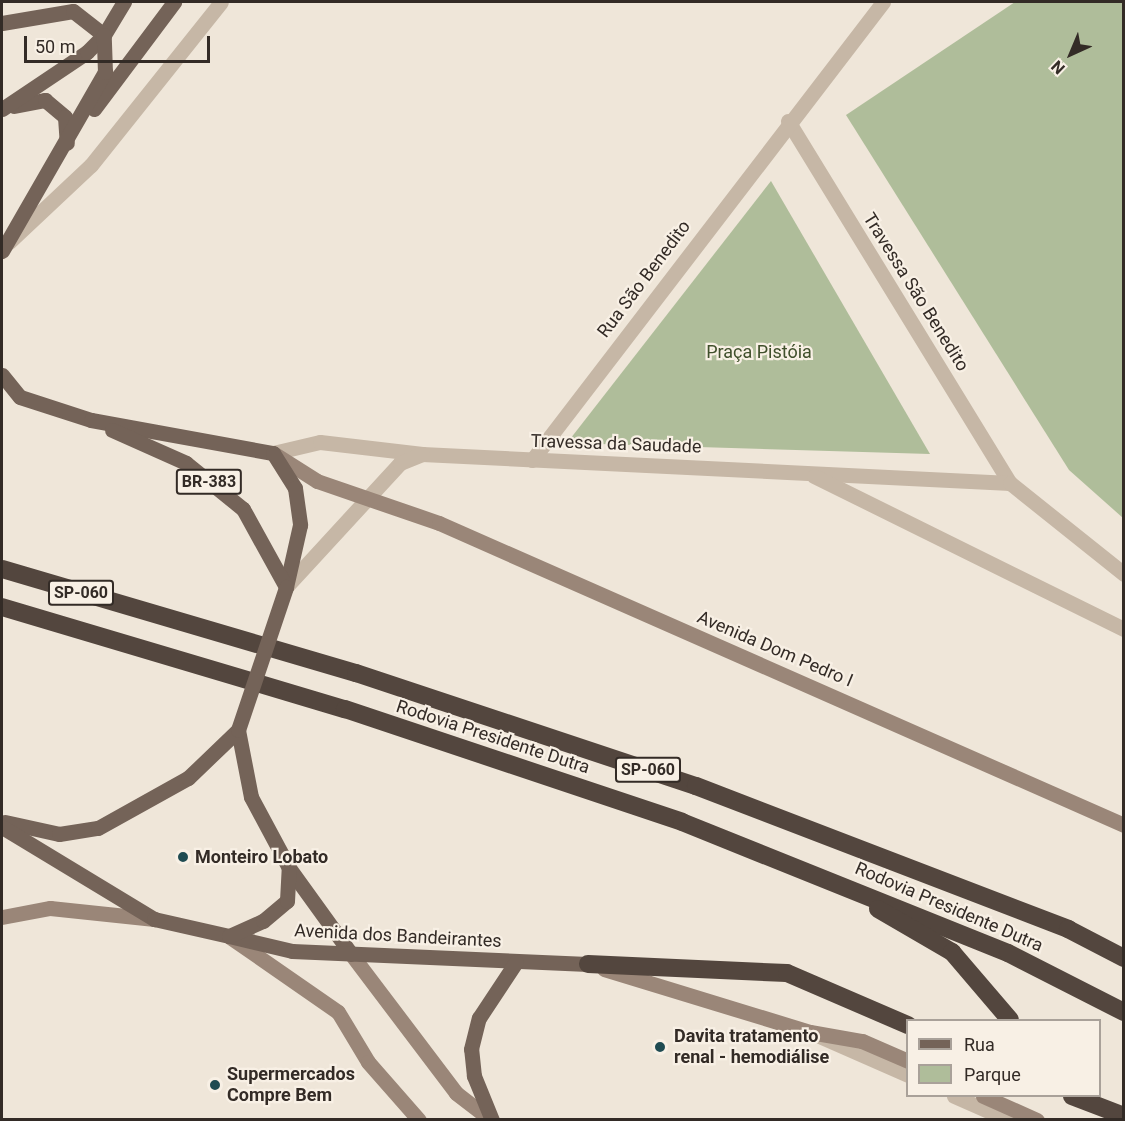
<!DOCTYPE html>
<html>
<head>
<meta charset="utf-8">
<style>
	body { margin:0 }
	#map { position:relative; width:1125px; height:1121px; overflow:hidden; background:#efe6d9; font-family:Roboto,sans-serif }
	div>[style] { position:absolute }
	.green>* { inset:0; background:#afbd9a }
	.street>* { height:15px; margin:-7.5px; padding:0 7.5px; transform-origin:7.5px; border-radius:7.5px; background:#c6b7a6 }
	.secondary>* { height:15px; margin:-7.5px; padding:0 7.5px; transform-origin:7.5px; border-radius:7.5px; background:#9a8678 }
	.primary>* { height:15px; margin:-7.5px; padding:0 7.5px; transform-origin:7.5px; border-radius:7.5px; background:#746358 }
	.highway>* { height:18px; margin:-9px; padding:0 9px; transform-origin:9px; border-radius:9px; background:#53463e }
	.primary-bridge>* { height:15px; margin:-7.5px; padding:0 7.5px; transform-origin:7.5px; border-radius:7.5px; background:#746358 }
	.dots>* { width:16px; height:16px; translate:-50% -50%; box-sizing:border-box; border:3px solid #f8f0e5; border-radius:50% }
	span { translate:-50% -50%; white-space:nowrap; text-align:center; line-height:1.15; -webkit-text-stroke:4.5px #f8f0e5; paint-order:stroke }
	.shield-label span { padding:2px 4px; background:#f8f0e5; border:2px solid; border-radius:4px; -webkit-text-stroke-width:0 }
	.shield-label { font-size:16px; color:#332b26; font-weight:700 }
	.street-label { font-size:18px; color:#332b26 }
	.park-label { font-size:18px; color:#40502c }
	.poi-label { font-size:18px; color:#332b26; font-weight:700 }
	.left { translate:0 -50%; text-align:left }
	.frame { position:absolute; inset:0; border:3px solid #332b26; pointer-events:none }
	.legend { position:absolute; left:906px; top:1019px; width:195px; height:78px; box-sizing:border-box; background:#f8f0e5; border:2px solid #a9a199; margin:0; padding:8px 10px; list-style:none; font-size:18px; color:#332b26 }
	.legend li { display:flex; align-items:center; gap:12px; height:30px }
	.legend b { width:30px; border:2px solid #a9a199 }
	.north { position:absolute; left:1041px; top:24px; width:60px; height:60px; -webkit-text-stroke:4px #f8f0e5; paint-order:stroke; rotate:224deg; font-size:16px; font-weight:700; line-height:24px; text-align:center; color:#332b26 }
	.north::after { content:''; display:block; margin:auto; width:21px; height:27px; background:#332b26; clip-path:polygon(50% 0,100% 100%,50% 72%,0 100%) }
	.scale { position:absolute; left:24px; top:36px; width:186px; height:27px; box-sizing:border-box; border:3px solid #332b26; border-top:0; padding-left:8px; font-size:18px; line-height:21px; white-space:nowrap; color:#332b26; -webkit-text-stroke:4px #f8f0e5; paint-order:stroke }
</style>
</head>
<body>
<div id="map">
	<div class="green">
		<div style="clip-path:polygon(1015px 2px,1123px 2px,1123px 518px,1069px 470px,846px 115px)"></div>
		<div style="clip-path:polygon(771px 181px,930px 454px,567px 443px)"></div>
	</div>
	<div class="street">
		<div style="left:788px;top:121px;width:425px;rotate:58.5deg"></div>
		<div style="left:9px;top:242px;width:112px;rotate:-43.2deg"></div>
		<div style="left:91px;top:165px;width:208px;rotate:-51.4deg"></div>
		<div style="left:273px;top:453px;width:48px;rotate:-13.2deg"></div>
		<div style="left:320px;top:442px;width:103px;rotate:6.7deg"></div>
		<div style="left:422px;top:454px;width:589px;rotate:2.82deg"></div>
		<div style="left:1010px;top:483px;width:146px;rotate:38.6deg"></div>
		<div style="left:532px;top:460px;width:577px;rotate:-52.53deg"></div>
		<div style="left:814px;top:476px;width:346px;rotate:26.3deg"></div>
		<div style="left:286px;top:587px;width:168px;rotate:-47.4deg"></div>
		<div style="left:400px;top:463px;width:24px;rotate:-22deg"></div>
		<div style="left:819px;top:1036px;width:97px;rotate:23.7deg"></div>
		<div style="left:954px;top:1096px;width:60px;rotate:23.6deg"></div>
	</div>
	<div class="secondary">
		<div style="left:273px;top:453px;width:52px;rotate:32.5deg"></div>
		<div style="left:317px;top:481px;width:129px;rotate:19deg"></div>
		<div style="left:439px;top:523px;width:749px;rotate:23.79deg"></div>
		<div style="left:2px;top:917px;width:49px;rotate:-10.6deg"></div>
		<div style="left:50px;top:908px;width:105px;rotate:6deg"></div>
		<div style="left:230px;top:937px;width:131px;rotate:34.8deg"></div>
		<div style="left:338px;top:1012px;width:58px;rotate:59deg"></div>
		<div style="left:368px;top:1062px;width:77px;rotate:48.7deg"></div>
		<div style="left:351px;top:954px;width:174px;rotate:52.9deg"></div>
		<div style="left:456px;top:1093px;width:44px;rotate:37.6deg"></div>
		<div style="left:604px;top:969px;width:215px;rotate:17deg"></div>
		<div style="left:810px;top:1032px;width:53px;rotate:9.8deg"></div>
		<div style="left:862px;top:1041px;width:50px;rotate:23.5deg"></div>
		<div style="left:983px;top:1096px;width:59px;rotate:24deg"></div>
	</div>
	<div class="primary">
		<div style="left:2px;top:23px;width:72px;rotate:-9.6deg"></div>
		<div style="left:73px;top:11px;width:39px;rotate:38deg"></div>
		<div style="left:14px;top:106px;width:32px;rotate:-11deg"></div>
		<div style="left:45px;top:100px;width:26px;rotate:40deg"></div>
		<div style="left:65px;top:117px;width:26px;rotate:86deg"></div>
		<div style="left:2px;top:109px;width:102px;rotate:-33.8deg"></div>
		<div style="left:87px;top:52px;width:24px;rotate:-45deg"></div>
		<div style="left:104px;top:35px;width:39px;rotate:-59deg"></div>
		<div style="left:94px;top:109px;width:134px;rotate:-53.2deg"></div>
		<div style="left:2px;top:251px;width:207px;rotate:-60.1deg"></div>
		<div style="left:105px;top:72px;width:37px;rotate:-92deg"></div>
		<div style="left:2px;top:375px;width:28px;rotate:51deg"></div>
		<div style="left:20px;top:397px;width:75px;rotate:17.9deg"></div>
		<div style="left:91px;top:420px;width:185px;rotate:10.3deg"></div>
		<div style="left:273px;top:453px;width:41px;rotate:57.8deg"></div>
		<div style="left:295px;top:488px;width:37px;rotate:82deg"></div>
		<div style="left:300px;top:525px;width:64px;rotate:102.7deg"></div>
		<div style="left:112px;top:430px;width:81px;rotate:24deg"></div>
		<div style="left:186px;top:463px;width:73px;rotate:38.9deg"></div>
		<div style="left:243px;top:509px;width:89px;rotate:61.1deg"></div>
		<div style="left:238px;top:730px;width:68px;rotate:79deg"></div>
		<div style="left:251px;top:797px;width:81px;rotate:61.8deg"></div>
		<div style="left:289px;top:868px;width:106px;rotate:54.2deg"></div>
		<div style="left:5px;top:822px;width:55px;rotate:12.5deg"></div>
		<div style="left:59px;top:834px;width:39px;rotate:-9deg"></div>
		<div style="left:98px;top:828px;width:103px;rotate:-29.1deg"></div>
		<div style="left:188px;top:778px;width:69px;rotate:-43.8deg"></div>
		<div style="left:2px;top:827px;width:178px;rotate:31.2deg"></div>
		<div style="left:154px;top:919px;width:77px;rotate:12.8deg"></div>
		<div style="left:229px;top:936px;width:65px;rotate:13.4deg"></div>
		<div style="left:292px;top:951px;width:296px;rotate:2.5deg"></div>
		<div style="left:229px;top:936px;width:37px;rotate:-24deg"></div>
		<div style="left:263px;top:921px;width:31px;rotate:-40deg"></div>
		<div style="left:287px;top:901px;width:33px;rotate:-87deg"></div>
		<div style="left:492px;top:1120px;width:48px;rotate:-112.2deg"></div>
		<div style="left:474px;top:1076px;width:27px;rotate:-96deg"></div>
		<div style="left:471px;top:1049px;width:32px;rotate:-76deg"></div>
		<div style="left:479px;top:1018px;width:67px;rotate:-56.5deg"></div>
	</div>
	<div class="highway">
		<div style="left:2px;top:569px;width:369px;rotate:16.4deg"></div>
		<div style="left:356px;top:673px;width:358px;rotate:18.4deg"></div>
		<div style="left:696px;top:786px;width:399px;rotate:21deg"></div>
		<div style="left:1068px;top:929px;width:63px;rotate:27.4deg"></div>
		<div style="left:2px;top:607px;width:358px;rotate:16.6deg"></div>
		<div style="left:345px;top:709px;width:355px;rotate:18.5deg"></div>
		<div style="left:682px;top:822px;width:351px;rotate:21.9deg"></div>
		<div style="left:1008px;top:953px;width:130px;rotate:27deg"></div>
		<div style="left:878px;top:909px;width:86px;rotate:30.2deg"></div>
		<div style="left:952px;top:952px;width:89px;rotate:49.5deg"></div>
		<div style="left:588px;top:964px;width:199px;rotate:2.6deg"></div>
		<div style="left:787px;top:973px;width:132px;rotate:23.3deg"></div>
		<div style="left:1072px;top:1096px;width:56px;rotate:21deg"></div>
	</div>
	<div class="primary-bridge">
		<div style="left:238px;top:730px;width:151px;rotate:-71.4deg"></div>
	</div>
	<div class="dots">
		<div style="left:183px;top:857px;background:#1f4b52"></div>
		<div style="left:660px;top:1047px;background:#1f4b52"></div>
		<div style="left:215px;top:1085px;background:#1f4b52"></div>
	</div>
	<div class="shield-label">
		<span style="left:209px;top:482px">BR-383</span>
		<span style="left:81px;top:593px">SP-060</span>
		<span style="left:648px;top:770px">SP-060</span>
	</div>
	<div class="street-label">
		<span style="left:644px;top:279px;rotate:-53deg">Rua São Benedito</span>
		<span style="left:916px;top:292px;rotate:58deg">Travessa São Benedito</span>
		<span style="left:616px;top:444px;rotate:2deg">Travessa da Saudade</span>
		<span style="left:775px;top:649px;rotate:23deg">Avenida Dom Pedro I</span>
		<span style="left:493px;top:737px;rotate:18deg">Rodovia Presidente Dutra</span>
		<span style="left:949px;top:907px;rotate:23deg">Rodovia Presidente Dutra</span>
		<span style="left:398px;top:936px;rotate:3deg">Avenida dos Bandeirantes</span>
	</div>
	<div class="park-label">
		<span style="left:759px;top:352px">Praça Pistóia</span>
	</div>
	<div class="poi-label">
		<span class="left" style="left:195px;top:857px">Monteiro Lobato</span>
		<span class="left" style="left:674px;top:1047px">Davita tratamento<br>renal - hemodiálise</span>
		<span class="left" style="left:227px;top:1085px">Supermercados<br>Compre Bem</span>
	</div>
	<div class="frame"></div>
	<ul class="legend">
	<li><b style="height:8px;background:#746358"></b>Rua</li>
	<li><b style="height:16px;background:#afbd9a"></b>Parque</li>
	</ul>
	<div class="north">N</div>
	<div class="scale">50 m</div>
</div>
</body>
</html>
